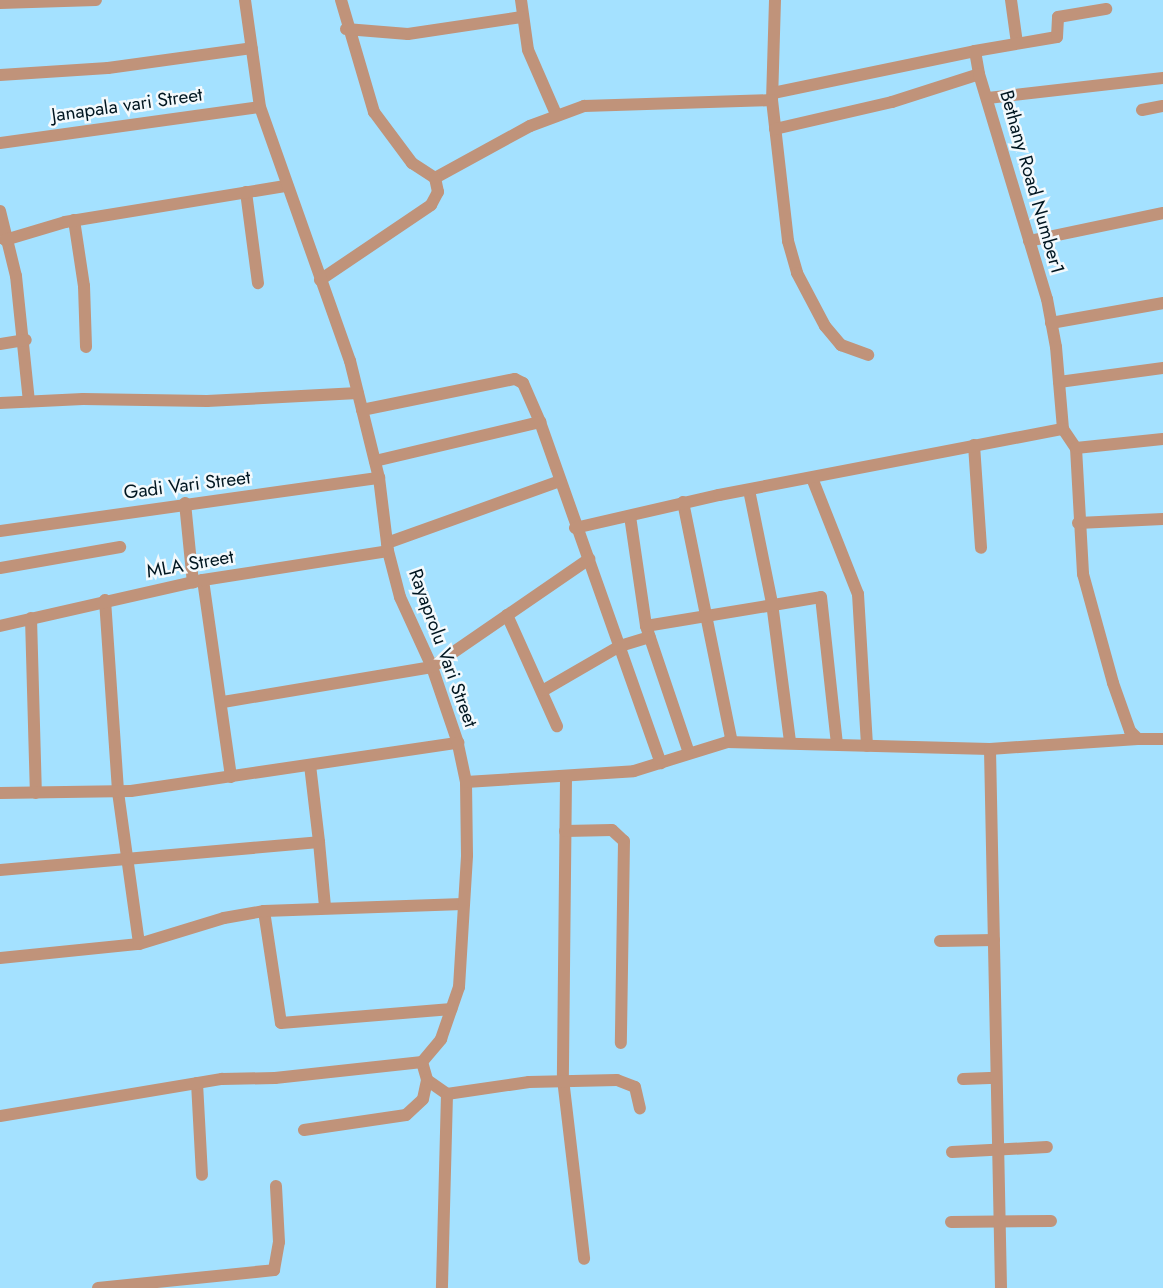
<!DOCTYPE html>
<html>
<head>
<meta charset="utf-8">
<style>
	body { margin:0 }
	#map { position:relative; width:1163px; height:1288px; overflow:hidden; background:#a4e1ff; font-family:Jost,sans-serif }
	div>[style] { position:absolute }
	.street>* { height:12px; margin:-6px; padding:0 6px; transform-origin:6px; border-radius:6px; background:#c0937a }
	span { translate:-50% -50%; white-space:nowrap; text-align:center; line-height:1.15; -webkit-text-stroke:5px #f3f9fc; paint-order:stroke }
	.street-label { font-size:19px; color:#001620 }
</style>
</head>
<body>
<div id="map">
	<div class="street">
		<div style="left:341px;top:0;width:117px;rotate:73.6deg"></div>
		<div style="left:374px;top:112px;width:64px;rotate:53.3deg"></div>
		<div style="left:412px;top:163px;width:27px;rotate:33deg"></div>
		<div style="left:521px;top:0;width:50px;rotate:82deg"></div>
		<div style="left:528px;top:50px;width:70px;rotate:66.4deg"></div>
		<div style="left:775px;top:0;width:100px;rotate:91.7deg"></div>
		<div style="left:772px;top:100px;width:142px;rotate:83.5deg"></div>
		<div style="left:788px;top:241px;width:33px;rotate:74deg"></div>
		<div style="left:797px;top:273px;width:60px;rotate:62.2deg"></div>
		<div style="left:825px;top:326px;width:25px;rotate:50deg"></div>
		<div style="left:841px;top:345px;width:29px;rotate:20deg"></div>
		<div style="left:1011px;top:0;width:43px;rotate:82.1deg"></div>
		<div style="left:0;top:3px;width:96px;rotate:-1.8deg"></div>
		<div style="left:346px;top:29px;width:62px;rotate:4.6deg"></div>
		<div style="left:408px;top:34px;width:115px;rotate:-8.5deg"></div>
		<div style="left:975px;top:51px;width:83px;rotate:-9.7deg"></div>
		<div style="left:1057px;top:37px;width:20px;rotate:-87deg"></div>
		<div style="left:1058px;top:17px;width:49px;rotate:-9.5deg"></div>
		<div style="left:0;top:75px;width:108px;rotate:-3.7deg"></div>
		<div style="left:108px;top:68px;width:145px;rotate:-7.9deg"></div>
		<div style="left:773px;top:93px;width:206px;rotate:-11.7deg"></div>
		<div style="left:975px;top:51px;width:23px;rotate:80deg"></div>
		<div style="left:988px;top:98px;width:176px;rotate:-6.5deg"></div>
		<div style="left:1142px;top:110px;width:21px;rotate:-11deg"></div>
		<div style="left:775px;top:129px;width:120px;rotate:-13deg"></div>
		<div style="left:892px;top:102px;width:91px;rotate:-17.8deg"></div>
		<div style="left:979px;top:74px;width:235px;rotate:73.2deg"></div>
		<div style="left:1047px;top:299px;width:49px;rotate:79.4deg"></div>
		<div style="left:1056px;top:347px;width:82px;rotate:85.1deg"></div>
		<div style="left:0;top:143px;width:262px;rotate:-7.9deg"></div>
		<div style="left:435px;top:178px;width:108px;rotate:-28.7deg"></div>
		<div style="left:530px;top:126px;width:58px;rotate:-20.3deg"></div>
		<div style="left:584px;top:106px;width:188px;rotate:-1.8deg"></div>
		<div style="left:246px;top:192px;width:92px;rotate:82.5deg"></div>
		<div style="left:0;top:211px;width:67px;rotate:76.2deg"></div>
		<div style="left:16px;top:276px;width:126px;rotate:84.1deg"></div>
		<div style="left:74px;top:220px;width:67px;rotate:81.4deg"></div>
		<div style="left:84px;top:286px;width:61px;rotate:88.1deg"></div>
		<div style="left:5px;top:240px;width:63px;rotate:-16.7deg"></div>
		<div style="left:65px;top:222px;width:223px;rotate:-9.3deg"></div>
		<div style="left:1029px;top:241px;width:137px;rotate:-11.8deg"></div>
		<div style="left:320px;top:280px;width:134px;rotate:-34deg"></div>
		<div style="left:431px;top:205px;width:15px;rotate:-62deg"></div>
		<div style="left:438px;top:192px;width:14px;rotate:-102deg"></div>
		<div style="left:1051px;top:323px;width:114px;rotate:-10.1deg"></div>
		<div style="left:0;top:344px;width:26px;rotate:-9deg"></div>
		<div style="left:1059px;top:382px;width:105px;rotate:-7.7deg"></div>
		<div style="left:0;top:403px;width:83px;rotate:-2.8deg"></div>
		<div style="left:83px;top:399px;width:124px;rotate:0.9deg"></div>
		<div style="left:207px;top:401px;width:151px;rotate:-3deg"></div>
		<div style="left:362px;top:410px;width:156px;rotate:-11.5deg"></div>
		<div style="left:515px;top:379px;width:9px;rotate:27deg"></div>
		<div style="left:523px;top:383px;width:43px;rotate:66.4deg"></div>
		<div style="left:1063px;top:429px;width:23px;rotate:56deg"></div>
		<div style="left:1076px;top:448px;width:126px;rotate:86.8deg"></div>
		<div style="left:1083px;top:574px;width:113px;rotate:74.6deg"></div>
		<div style="left:1113px;top:683px;width:51px;rotate:70.5deg"></div>
		<div style="left:1130px;top:731px;width:11px;rotate:45deg"></div>
		<div style="left:1138px;top:739px;width:25px"></div>
		<div style="left:974px;top:445px;width:103px;rotate:86.1deg"></div>
		<div style="left:1076px;top:448px;width:87px;rotate:-5.9deg"></div>
		<div style="left:375px;top:461px;width:170px;rotate:-13.3deg"></div>
		<div style="left:540px;top:422px;width:362px;rotate:70.5deg"></div>
		<div style="left:812px;top:478px;width:125px;rotate:68.4deg"></div>
		<div style="left:858px;top:594px;width:152px;rotate:86.6deg"></div>
		<div style="left:749px;top:490px;width:115px;rotate:78.5deg"></div>
		<div style="left:772px;top:603px;width:140px;rotate:82.6deg"></div>
		<div style="left:683px;top:502px;width:245px;rotate:78.5deg"></div>
		<div style="left:185px;top:503px;width:80px;rotate:84.3deg"></div>
		<div style="left:630px;top:516px;width:111px;rotate:81.7deg"></div>
		<div style="left:646px;top:626px;width:131px;rotate:71.3deg"></div>
		<div style="left:1078px;top:523px;width:85px;rotate:-2.7deg"></div>
		<div style="left:575px;top:528px;width:148px;rotate:-12.9deg"></div>
		<div style="left:719px;top:495px;width:350px;rotate:-10.9deg"></div>
		<div style="left:0;top:531px;width:383px;rotate:-8deg"></div>
		<div style="left:387px;top:543px;width:184px;rotate:-19.7deg"></div>
		<div style="left:0;top:568px;width:122px;rotate:-9.9deg"></div>
		<div style="left:203px;top:580px;width:199px;rotate:81.9deg"></div>
		<div style="left:105px;top:600px;width:192px;rotate:86.1deg"></div>
		<div style="left:118px;top:792px;width:153px;rotate:82.1deg"></div>
		<div style="left:507px;top:615px;width:122px;rotate:65.8deg"></div>
		<div style="left:31px;top:618px;width:175px;rotate:88.4deg"></div>
		<div style="left:0;top:626px;width:208px;rotate:-12.8deg"></div>
		<div style="left:203px;top:580px;width:187px;rotate:-8.9deg"></div>
		<div style="left:646px;top:626px;width:177px;rotate:-9.4deg"></div>
		<div style="left:821px;top:597px;width:148px;rotate:83.8deg"></div>
		<div style="left:544px;top:690px;width:88px;rotate:-30.1deg"></div>
		<div style="left:620px;top:646px;width:31px;rotate:-17deg"></div>
		<div style="left:223px;top:702px;width:212px;rotate:-9.5deg"></div>
		<div style="left:432px;top:667px;width:191px;rotate:-34.5deg"></div>
		<div style="left:310px;top:765px;width:78px;rotate:83.3deg"></div>
		<div style="left:566px;top:778px;width:301px;rotate:90.6deg"></div>
		<div style="left:563px;top:1079px;width:181px;rotate:83.3deg"></div>
		<div style="left:466px;top:782px;width:168px;rotate:-3.7deg"></div>
		<div style="left:634px;top:771px;width:97px;rotate:-17.3deg"></div>
		<div style="left:727px;top:742px;width:263px;rotate:1.5deg"></div>
		<div style="left:0;top:793px;width:131px;rotate:-0.9deg"></div>
		<div style="left:131px;top:791px;width:331px;rotate:-8.4deg"></div>
		<div style="left:458px;top:743px;width:80px;rotate:-108.9deg"></div>
		<div style="left:432px;top:667px;width:77px;rotate:-114.6deg"></div>
		<div style="left:400px;top:597px;width:48px;rotate:-104.6deg"></div>
		<div style="left:388px;top:551px;width:74px;rotate:-97deg"></div>
		<div style="left:379px;top:478px;width:121px;rotate:-103.9deg"></div>
		<div style="left:350px;top:361px;width:269px;rotate:-109.5deg"></div>
		<div style="left:260px;top:107px;width:108px;rotate:-98deg"></div>
		<div style="left:565px;top:831px;width:47px;rotate:-1.2deg"></div>
		<div style="left:612px;top:830px;width:16px;rotate:43deg"></div>
		<div style="left:624px;top:841px;width:202px;rotate:90.9deg"></div>
		<div style="left:0;top:870px;width:320px;rotate:-5deg"></div>
		<div style="left:319px;top:842px;width:65px;rotate:84.7deg"></div>
		<div style="left:264px;top:911px;width:113px;rotate:81.4deg"></div>
		<div style="left:281px;top:1023px;width:171px;rotate:-4.7deg"></div>
		<div style="left:940px;top:941px;width:54px;rotate:-1.1deg"></div>
		<div style="left:0;top:958px;width:140px;rotate:-5.8deg"></div>
		<div style="left:139px;top:944px;width:89px;rotate:-17deg"></div>
		<div style="left:224px;top:918px;width:41px;rotate:-9.9deg"></div>
		<div style="left:264px;top:911px;width:199px;rotate:-2deg"></div>
		<div style="left:422px;top:1062px;width:19px;rotate:74deg"></div>
		<div style="left:427px;top:1080px;width:24px;rotate:35deg"></div>
		<div style="left:447px;top:1094px;width:194px;rotate:91.5deg"></div>
		<div style="left:963px;top:1079px;width:33px;rotate:-2deg"></div>
		<div style="left:197px;top:1083px;width:92px;rotate:86.9deg"></div>
		<div style="left:447px;top:1094px;width:83px;rotate:-8.3deg"></div>
		<div style="left:529px;top:1082px;width:88px;rotate:-1.3deg"></div>
		<div style="left:617px;top:1080px;width:19px;rotate:21deg"></div>
		<div style="left:635px;top:1087px;width:22px;rotate:77deg"></div>
		<div style="left:0;top:1116px;width:225px;rotate:-9.5deg"></div>
		<div style="left:222px;top:1079px;width:53px;rotate:-1.1deg"></div>
		<div style="left:275px;top:1078px;width:148px;rotate:-6.2deg"></div>
		<div style="left:422px;top:1062px;width:30px;rotate:-50deg"></div>
		<div style="left:441px;top:1039px;width:55px;rotate:-70.9deg"></div>
		<div style="left:459px;top:987px;width:132px;rotate:-86.5deg"></div>
		<div style="left:467px;top:855px;width:73px;rotate:-90.8deg"></div>
		<div style="left:466px;top:782px;width:40px;rotate:-102deg"></div>
		<div style="left:304px;top:1130px;width:103px;rotate:-8.4deg"></div>
		<div style="left:406px;top:1115px;width:23px;rotate:-43deg"></div>
		<div style="left:423px;top:1099px;width:19px;rotate:-78deg"></div>
		<div style="left:952px;top:1152px;width:95px;rotate:-3deg"></div>
		<div style="left:951px;top:1222px;width:100px;rotate:-0.6deg"></div>
		<div style="left:98px;top:1288px;width:177px;rotate:-5.8deg"></div>
		<div style="left:274px;top:1270px;width:28px;rotate:-80deg"></div>
		<div style="left:279px;top:1242px;width:56px;rotate:-93.1deg"></div>
		<div style="left:1001px;top:1288px;width:539px;rotate:-91.17deg"></div>
		<div style="left:990px;top:749px;width:148px;rotate:-3.9deg"></div>
	</div>
	<div class="street-label">
		<span style="left:127px;top:105px;rotate:-8deg">Janapala vari Street</span>
		<span style="left:1032px;top:182px;rotate:74deg">Bethany Road Number1</span>
		<span style="left:187px;top:485px;rotate:-7deg">Gadi Vari Street</span>
		<span style="left:190px;top:564px;rotate:-10deg">MLA Street</span>
		<span style="left:443px;top:648px;rotate:70deg">Rayaprolu Vari Street</span>
	</div>
</div>
</body>
</html>
